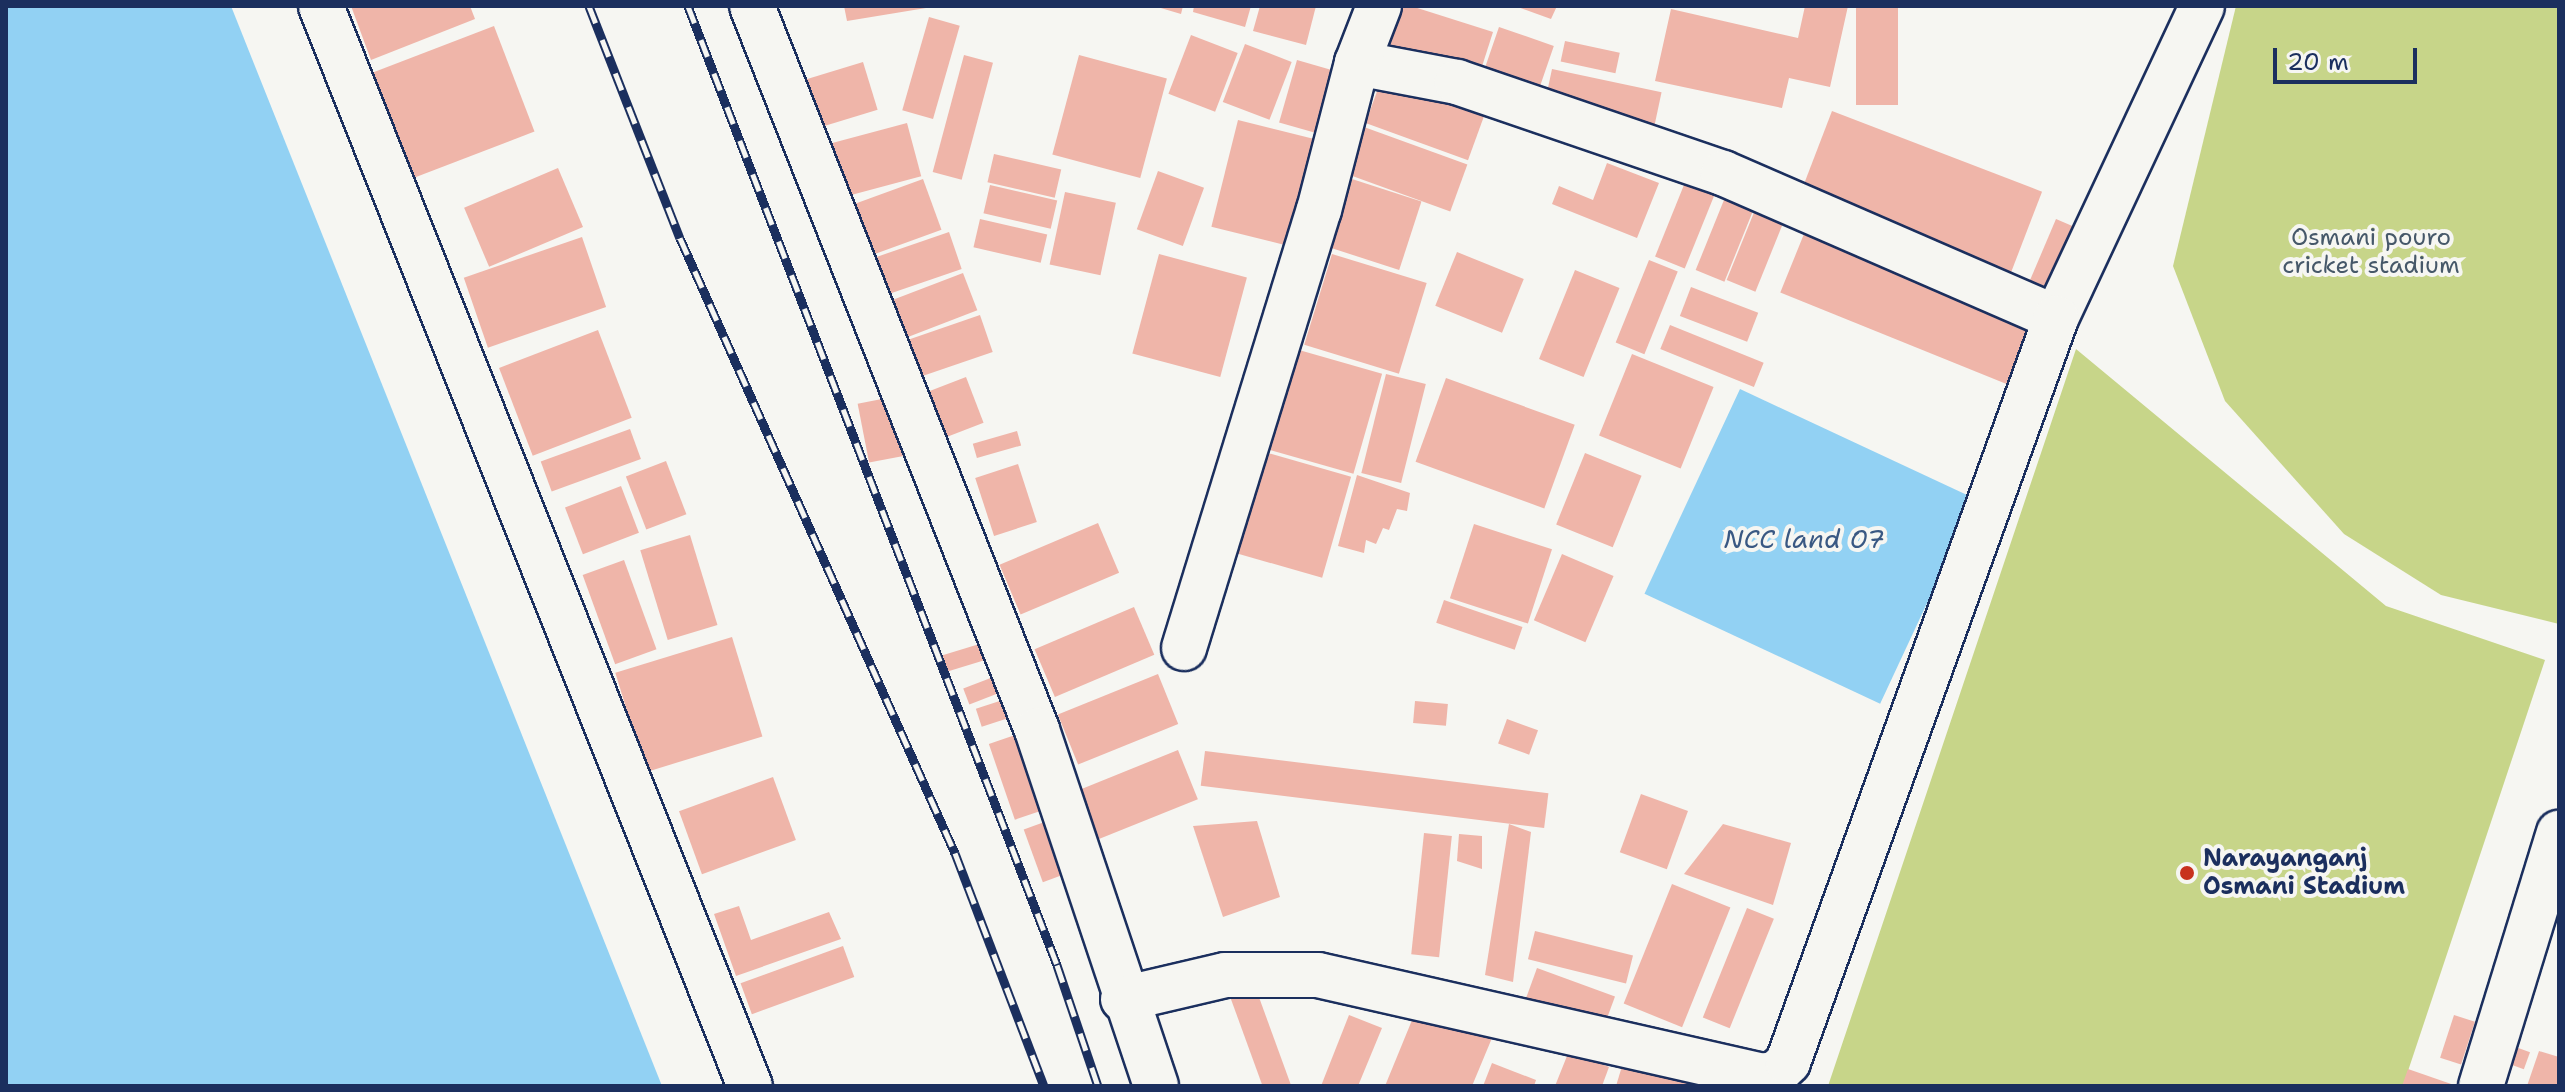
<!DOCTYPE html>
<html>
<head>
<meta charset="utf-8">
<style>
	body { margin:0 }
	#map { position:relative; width:2565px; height:1092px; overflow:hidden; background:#f6f6f2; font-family:"Shantell Sans",sans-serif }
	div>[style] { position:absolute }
	.green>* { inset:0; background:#c7d589 }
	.water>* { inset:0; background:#92d1f3; transform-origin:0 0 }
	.building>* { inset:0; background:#efb5a9; transform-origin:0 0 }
	.roads { filter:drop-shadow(2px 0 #1b2f5e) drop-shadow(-2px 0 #1b2f5e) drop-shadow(0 2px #1b2f5e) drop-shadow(0 -2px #1b2f5e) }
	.street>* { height:44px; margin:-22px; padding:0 22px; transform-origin:22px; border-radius:22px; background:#f6f6f2 }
	.secondary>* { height:44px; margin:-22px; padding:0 22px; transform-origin:22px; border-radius:22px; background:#f6f6f2 }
	.rail>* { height:9px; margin-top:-4.5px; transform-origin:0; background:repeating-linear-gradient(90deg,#f6f6f2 0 18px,#1b2f5e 0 36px); box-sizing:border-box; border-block:2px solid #1b2f5e }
	.dots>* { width:22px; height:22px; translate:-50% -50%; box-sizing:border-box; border:4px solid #f6f6f2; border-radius:50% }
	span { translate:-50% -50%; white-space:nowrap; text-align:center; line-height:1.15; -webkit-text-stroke:8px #f6f6f2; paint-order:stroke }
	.park-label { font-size:24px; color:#465869 }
	.poi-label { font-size:24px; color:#1b2f5e; font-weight:700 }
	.left { translate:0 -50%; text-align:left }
	.water-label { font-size:26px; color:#395883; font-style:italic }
	.frame { position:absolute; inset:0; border:8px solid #1b2f5e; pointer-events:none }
	.scale { position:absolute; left:2273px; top:48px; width:144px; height:36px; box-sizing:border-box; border:4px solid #1b2f5e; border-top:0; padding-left:10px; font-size:24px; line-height:28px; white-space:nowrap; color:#1b2f5e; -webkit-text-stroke:6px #f6f6f2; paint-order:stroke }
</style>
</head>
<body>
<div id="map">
	<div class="green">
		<div style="clip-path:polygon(2236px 6px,2559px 6px,2559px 624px,2441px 595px,2344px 534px,2225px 401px,2173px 266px)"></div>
		<div style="clip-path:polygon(2076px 349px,2386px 606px,2545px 660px,2403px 1086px,1828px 1086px)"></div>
	</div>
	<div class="water">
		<div style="clip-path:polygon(6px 6px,231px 6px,662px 1086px,6px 1086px)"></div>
		<div style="left:1740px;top:389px;width:260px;height:226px;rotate:25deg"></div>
	</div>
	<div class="building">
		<div style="clip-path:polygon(351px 6px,470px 6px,475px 19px,371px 60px)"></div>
		<div style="clip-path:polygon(844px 6px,926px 6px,926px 8px,847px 21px)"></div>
		<div style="clip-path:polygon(1154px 6px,1183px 6px,1181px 14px)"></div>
		<div style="clip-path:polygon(1194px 6px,1251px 6px,1245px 27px,1193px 12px)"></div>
		<div style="clip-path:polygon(1260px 6px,1316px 6px,1306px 45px,1253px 31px)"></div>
		<div style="clip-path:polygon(1385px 6px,1411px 6px,1493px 32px,1478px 79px,1373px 45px)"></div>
		<div style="clip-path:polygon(1515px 6px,1557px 6px,1551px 19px)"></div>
		<div style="clip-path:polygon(1805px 6px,1848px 6px,1830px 87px,1789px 78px,1782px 108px,1655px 81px,1671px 9px,1798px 38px)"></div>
		<div style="left:1856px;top:6px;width:42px;height:99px"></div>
		<div style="left:929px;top:17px;width:32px;height:97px;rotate:16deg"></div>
		<div style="left:494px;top:26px;width:113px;height:136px;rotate:69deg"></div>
		<div style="left:1499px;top:27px;width:58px;height:55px;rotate:19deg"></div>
		<div style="left:1191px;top:35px;width:50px;height:63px;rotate:21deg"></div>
		<div style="left:1565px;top:41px;width:56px;height:21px;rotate:12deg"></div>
		<div style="left:1245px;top:44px;width:50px;height:62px;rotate:21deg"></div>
		<div style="left:964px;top:55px;width:30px;height:121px;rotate:15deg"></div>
		<div style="left:1079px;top:55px;width:91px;height:103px;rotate:15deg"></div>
		<div style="left:1297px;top:60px;width:54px;height:65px;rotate:16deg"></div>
		<div style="left:863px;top:62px;width:50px;height:72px;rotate:73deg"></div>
		<div style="left:1552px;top:69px;width:112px;height:37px;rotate:12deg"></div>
		<div style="left:1383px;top:75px;width:109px;height:51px;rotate:20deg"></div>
		<div style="left:1832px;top:111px;width:225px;height:88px;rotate:21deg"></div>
		<div style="left:1238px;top:120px;width:91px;height:110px;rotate:14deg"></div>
		<div style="left:907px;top:123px;width:55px;height:89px;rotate:75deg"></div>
		<div style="left:1364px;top:127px;width:110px;height:50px;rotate:20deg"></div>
		<div style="left:994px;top:154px;width:69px;height:29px;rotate:13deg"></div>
		<div style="clip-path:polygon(1607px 163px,1659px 183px,1637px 238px,1552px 204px,1559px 186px,1593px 200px)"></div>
		<div style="left:558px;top:168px;width:64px;height:102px;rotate:67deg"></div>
		<div style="left:1158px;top:171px;width:49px;height:62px;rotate:20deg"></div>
		<div style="left:1688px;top:175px;width:32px;height:88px;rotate:22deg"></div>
		<div style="left:923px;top:179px;width:54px;height:87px;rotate:70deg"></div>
		<div style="left:1352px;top:179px;width:73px;height:72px;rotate:18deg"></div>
		<div style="left:990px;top:185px;width:69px;height:29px;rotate:13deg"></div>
		<div style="left:1065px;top:192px;width:52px;height:74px;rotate:12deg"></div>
		<div style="left:1726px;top:195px;width:31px;height:81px;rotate:22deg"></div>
		<div style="left:1757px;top:205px;width:31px;height:81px;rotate:22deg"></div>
		<div style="left:980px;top:219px;width:69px;height:29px;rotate:13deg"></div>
		<div style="left:2056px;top:219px;width:26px;height:78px;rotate:23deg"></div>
		<div style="left:1808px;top:224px;width:250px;height:74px;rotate:22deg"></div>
		<div style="left:949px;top:232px;width:39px;height:91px;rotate:71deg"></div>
		<div style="left:582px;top:237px;width:74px;height:125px;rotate:71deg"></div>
		<div style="left:1457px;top:252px;width:72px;height:58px;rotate:22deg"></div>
		<div style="left:1159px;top:254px;width:91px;height:103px;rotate:15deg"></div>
		<div style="left:1332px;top:254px;width:99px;height:95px;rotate:17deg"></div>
		<div style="left:1649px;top:260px;width:31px;height:89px;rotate:22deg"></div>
		<div style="left:1575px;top:270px;width:48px;height:96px;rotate:22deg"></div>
		<div style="left:963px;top:273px;width:40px;height:91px;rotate:69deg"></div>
		<div style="left:1691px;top:287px;width:72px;height:31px;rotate:21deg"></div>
		<div style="left:980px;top:315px;width:39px;height:92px;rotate:71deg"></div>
		<div style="left:1670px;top:325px;width:101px;height:26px;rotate:22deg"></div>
		<div style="left:598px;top:330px;width:94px;height:106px;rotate:69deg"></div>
		<div style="left:1285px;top:346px;width:101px;height:104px;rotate:16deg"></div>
		<div style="left:1632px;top:354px;width:88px;height:88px;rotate:22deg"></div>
		<div style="left:1386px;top:374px;width:41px;height:102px;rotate:14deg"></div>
		<div style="left:966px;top:377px;width:49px;height:43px;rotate:69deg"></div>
		<div style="left:1446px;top:378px;width:137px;height:89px;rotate:20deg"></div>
		<div style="left:892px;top:397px;width:60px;height:35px;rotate:79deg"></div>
		<div style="left:630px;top:429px;width:32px;height:95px;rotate:70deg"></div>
		<div style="left:1017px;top:431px;width:15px;height:46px;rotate:74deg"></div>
		<div style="left:1254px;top:449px;width:101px;height:105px;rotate:16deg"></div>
		<div style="left:1585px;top:453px;width:61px;height:77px;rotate:22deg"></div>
		<div style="left:666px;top:461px;width:57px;height:43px;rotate:69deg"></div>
		<div style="left:1018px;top:464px;width:61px;height:45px;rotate:72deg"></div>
		<div style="clip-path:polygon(1357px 475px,1410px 493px,1407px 511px,1397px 509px,1389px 530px,1383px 528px,1376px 544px,1366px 540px,1364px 553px,1338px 546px)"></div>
		<div style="left:621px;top:486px;width:50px;height:60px;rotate:69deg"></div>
		<div style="left:1098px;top:523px;width:54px;height:107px;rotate:67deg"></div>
		<div style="left:1474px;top:524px;width:82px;height:78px;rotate:18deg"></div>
		<div style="left:690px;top:535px;width:94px;height:52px;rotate:73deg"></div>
		<div style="left:1562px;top:554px;width:56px;height:72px;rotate:23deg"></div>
		<div style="left:624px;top:560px;width:95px;height:44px;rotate:70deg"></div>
		<div style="left:1444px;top:600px;width:83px;height:24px;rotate:19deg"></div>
		<div style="left:1134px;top:607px;width:52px;height:108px;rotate:67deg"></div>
		<div style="left:732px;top:637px;width:104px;height:122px;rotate:73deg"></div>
		<div style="left:999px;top:638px;width:17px;height:59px;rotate:73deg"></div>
		<div style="left:1009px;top:671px;width:17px;height:49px;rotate:69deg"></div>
		<div style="left:1158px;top:674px;width:54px;height:108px;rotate:68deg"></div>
		<div style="left:1012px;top:697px;width:19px;height:38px;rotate:72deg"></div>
		<div style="left:1415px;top:701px;width:33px;height:22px;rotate:5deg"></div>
		<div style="left:1507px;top:719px;width:33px;height:26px;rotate:20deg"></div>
		<div style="left:1021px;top:733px;width:80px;height:34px;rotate:71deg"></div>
		<div style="left:1178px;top:750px;width:53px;height:108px;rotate:68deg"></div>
		<div style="left:1205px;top:751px;width:346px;height:35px;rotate:7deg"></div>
		<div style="left:773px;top:777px;width:67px;height:100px;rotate:70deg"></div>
		<div style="left:1641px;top:794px;width:50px;height:62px;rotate:20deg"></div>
		<div style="left:1050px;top:820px;width:56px;height:28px;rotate:70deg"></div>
		<div style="clip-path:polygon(1257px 821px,1280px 897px,1223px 917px,1193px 826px)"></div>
		<div style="clip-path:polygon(1509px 824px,1531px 832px,1513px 982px,1485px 975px)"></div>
		<div style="clip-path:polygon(1723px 824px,1791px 843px,1773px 905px,1684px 874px)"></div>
		<div style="left:1424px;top:833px;width:28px;height:122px;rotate:6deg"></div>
		<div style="clip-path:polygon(1459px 834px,1482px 836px,1482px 869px,1457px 861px)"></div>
		<div style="left:1672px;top:884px;width:63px;height:129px;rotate:22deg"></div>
		<div style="clip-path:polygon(739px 906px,751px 940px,829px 912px,841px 939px,736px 976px,714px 914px)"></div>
		<div style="left:1747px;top:908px;width:29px;height:118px;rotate:22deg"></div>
		<div style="left:1535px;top:931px;width:101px;height:29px;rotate:14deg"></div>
		<div style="left:843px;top:946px;width:33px;height:109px;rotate:70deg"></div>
		<div style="left:1537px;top:968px;width:83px;height:35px;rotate:20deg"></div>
		<div style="left:1256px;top:989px;width:103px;height:27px;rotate:70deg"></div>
		<div style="clip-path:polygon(1417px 1008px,1492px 1038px,1472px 1086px,1385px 1086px)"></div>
		<div style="clip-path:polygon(1349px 1015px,1382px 1028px,1358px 1086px,1321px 1086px)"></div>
		<div style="left:2454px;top:1015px;width:22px;height:45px;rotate:18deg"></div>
		<div style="left:2499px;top:1041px;width:33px;height:18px;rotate:20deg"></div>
		<div style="clip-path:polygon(1569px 1051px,1609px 1067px,1602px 1086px,1555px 1086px)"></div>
		<div style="clip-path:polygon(2539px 1051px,2559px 1057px,2559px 1086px,2527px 1086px)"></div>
		<div style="clip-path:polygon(1626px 1053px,1735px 1086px,1616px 1086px)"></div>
		<div style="clip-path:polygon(1492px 1063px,1536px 1080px,1534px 1086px,1483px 1086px)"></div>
		<div style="clip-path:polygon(2408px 1069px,2457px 1086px,2402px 1086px)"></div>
	</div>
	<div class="roads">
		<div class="street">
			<div style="left:752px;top:6px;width:778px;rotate:68.51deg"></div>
			<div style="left:1037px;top:730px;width:375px;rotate:71.5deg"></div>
			<div style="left:1357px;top:63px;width:102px;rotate:10.8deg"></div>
			<div style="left:1457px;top:82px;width:281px;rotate:18.9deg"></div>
			<div style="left:1723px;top:173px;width:363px;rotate:23.5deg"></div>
			<div style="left:2056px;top:318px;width:344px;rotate:-64.9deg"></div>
			<div style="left:1184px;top:648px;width:458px;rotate:-72.9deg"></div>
			<div style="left:1319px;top:210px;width:152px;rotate:-75.5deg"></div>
			<div style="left:1357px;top:63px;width:61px;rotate:-68.9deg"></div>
			<div style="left:1123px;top:999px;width:105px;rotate:-13.2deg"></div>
			<div style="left:1225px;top:975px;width:93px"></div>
			<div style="left:1318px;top:975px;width:455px;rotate:12.8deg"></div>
			<div style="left:1762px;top:1076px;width:15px;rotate:-11deg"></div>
			<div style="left:1777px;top:1073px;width:16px;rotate:-45deg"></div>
			<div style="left:1788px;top:1062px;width:791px;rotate:-70.19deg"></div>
			<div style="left:2481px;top:1086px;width:265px;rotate:-72.9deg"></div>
		</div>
		<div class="secondary">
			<div style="left:321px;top:6px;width:1162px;rotate:68.34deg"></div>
		</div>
	</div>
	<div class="rail">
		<div style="left:589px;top:6px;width:249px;rotate:68.6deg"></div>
		<div style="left:680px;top:238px;width:674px;rotate:65.91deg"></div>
		<div style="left:955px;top:853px;width:249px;rotate:69.1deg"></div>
		<div style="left:688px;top:6px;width:1028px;rotate:68.95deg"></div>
		<div style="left:1057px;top:965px;width:128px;rotate:71.3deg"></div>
	</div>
	<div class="dots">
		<div style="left:2187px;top:873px;background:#c8321e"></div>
	</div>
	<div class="park-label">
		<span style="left:2371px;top:252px">Osmani pouro<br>cricket stadium</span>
	</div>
	<div class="poi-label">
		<span class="left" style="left:2203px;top:873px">Narayanganj<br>Osmani Stadium</span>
	</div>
	<div class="water-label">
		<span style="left:1804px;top:539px">NCC land 07</span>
	</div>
	<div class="frame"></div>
	<div class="scale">20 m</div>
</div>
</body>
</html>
